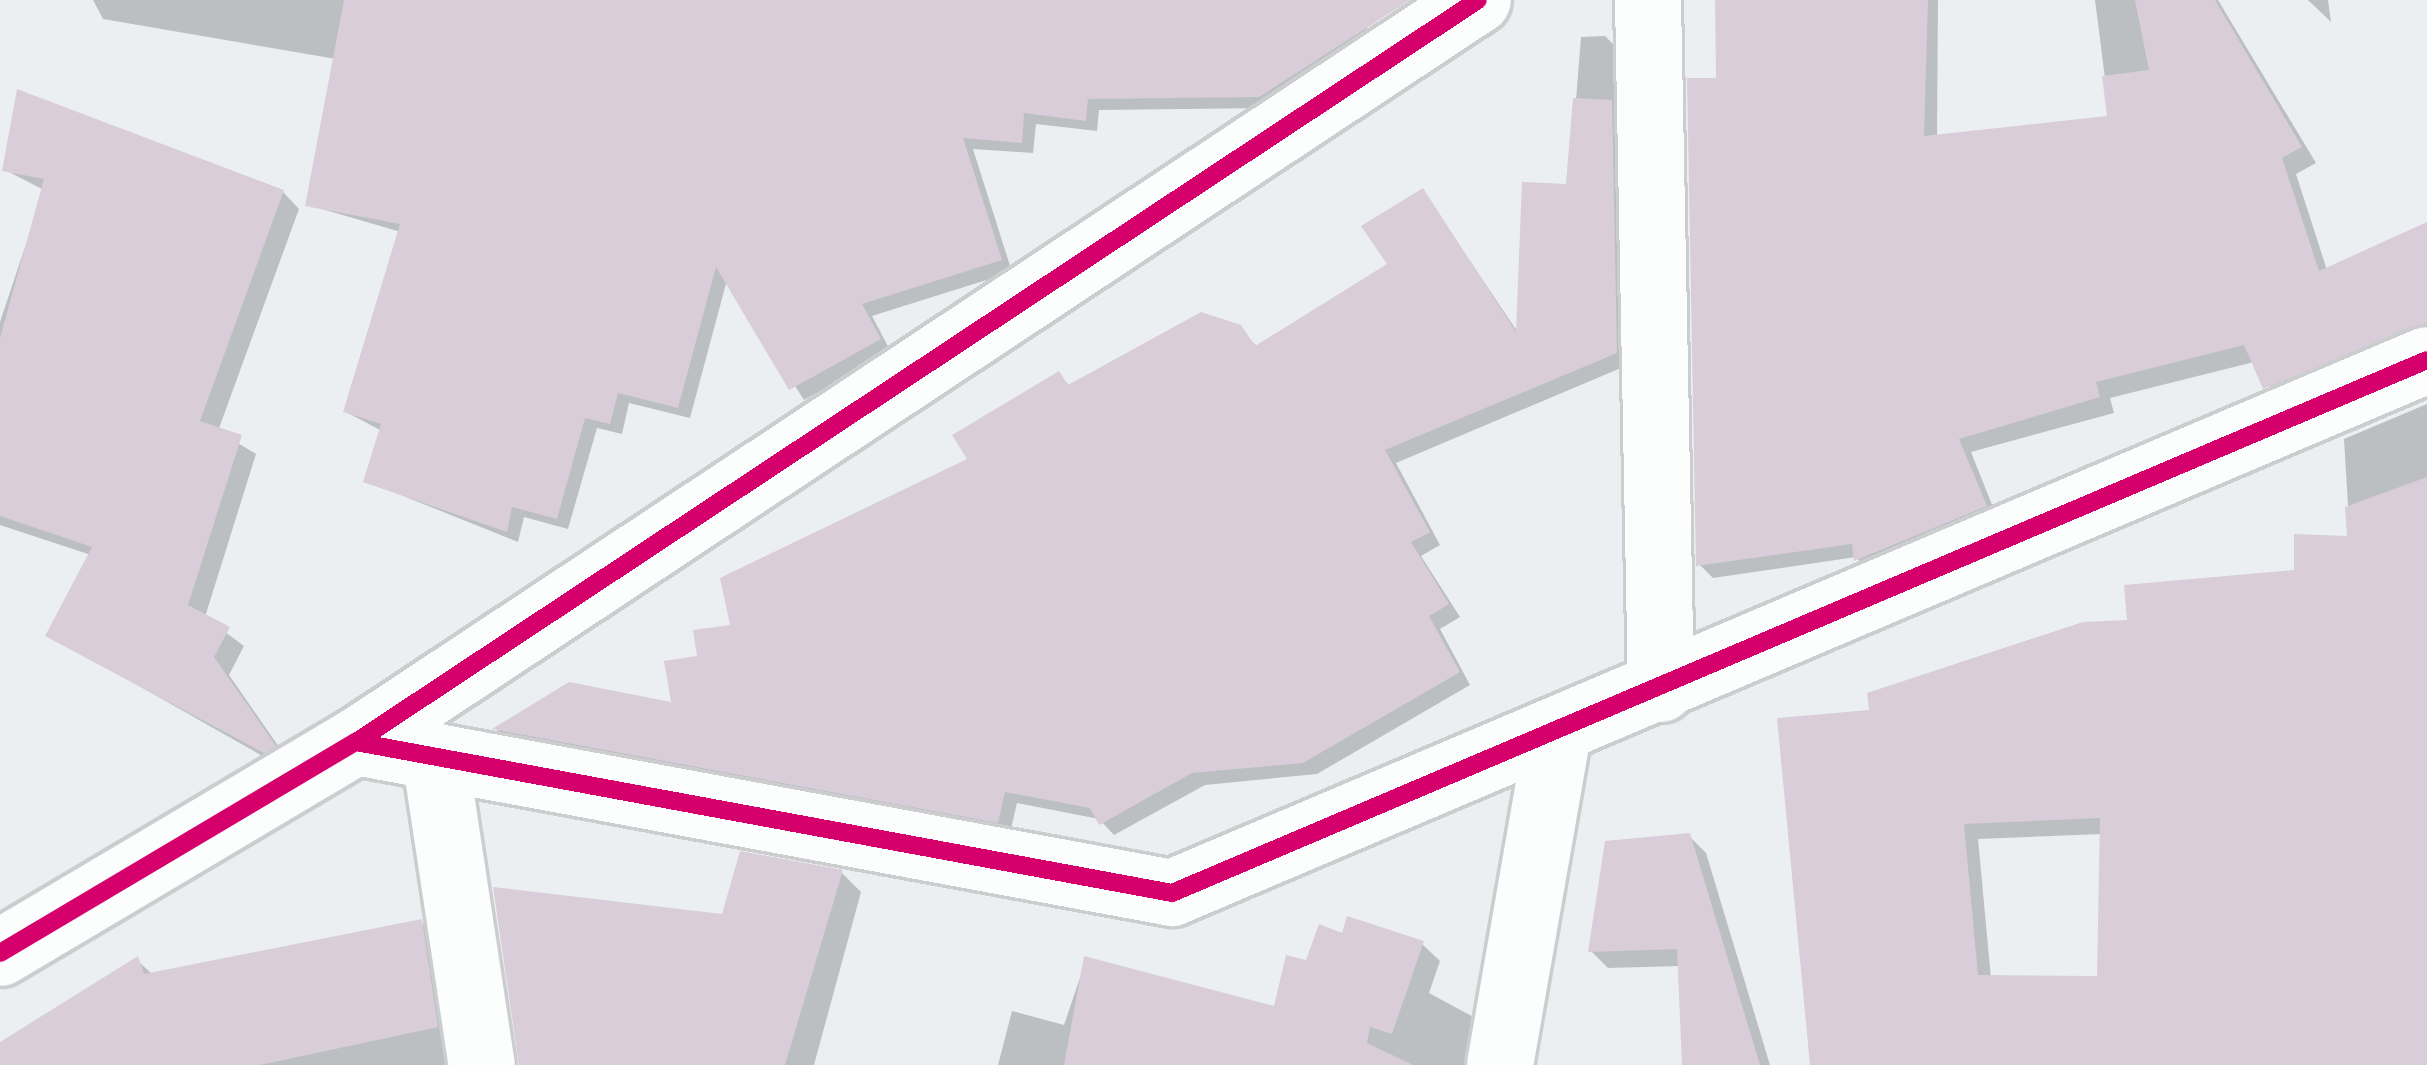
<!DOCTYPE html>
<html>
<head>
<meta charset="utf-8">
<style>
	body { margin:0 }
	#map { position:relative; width:2427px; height:1065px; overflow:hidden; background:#eceff2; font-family:"Source Sans 3",sans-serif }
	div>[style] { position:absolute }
	.shadow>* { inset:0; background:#0003 }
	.building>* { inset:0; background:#d8cdd9 }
	.roads { filter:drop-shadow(3px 0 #cbcdcf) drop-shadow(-3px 0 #cbcdcf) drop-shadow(0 3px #cbcdcf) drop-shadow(0 -3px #cbcdcf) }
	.minor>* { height:66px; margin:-33px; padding:0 33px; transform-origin:33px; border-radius:33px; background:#fcfdfd }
	.cycleway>* { height:18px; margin:-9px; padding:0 9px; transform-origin:9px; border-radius:9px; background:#d6006c }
	span { translate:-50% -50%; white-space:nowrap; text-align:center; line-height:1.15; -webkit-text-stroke:10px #fafcfe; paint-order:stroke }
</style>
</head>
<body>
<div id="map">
	<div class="shadow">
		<div style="clip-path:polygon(93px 0,1351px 0,1375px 42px,1271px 108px,1099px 110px,1097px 131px,1036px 124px,1033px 153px,973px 149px,1012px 272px,872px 316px,891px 352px,804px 400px,727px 280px,690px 418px,629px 403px,622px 434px,597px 428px,568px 529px,524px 517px,518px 542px,366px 481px,382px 431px,346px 412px,401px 232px,308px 205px,336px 59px,103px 19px)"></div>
		<div style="clip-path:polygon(1784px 0,1938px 0,1937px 138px,2110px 118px,2095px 0,2218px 0,2316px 163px,2296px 174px,2327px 270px,2427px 225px,2427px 346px,2281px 403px,2254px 362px,2110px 398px,2114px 413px,1971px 452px,1998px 520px,1870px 573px,1856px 557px,1713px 578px,1699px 564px)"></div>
		<div style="clip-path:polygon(2308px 0,2328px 0,2331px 22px)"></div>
		<div style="clip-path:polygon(1605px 36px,1618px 49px,1628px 365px,1396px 463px,1440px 545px,1421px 556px,1460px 617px,1440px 629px,1470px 685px,1317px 774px,1205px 785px,1114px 835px,1099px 819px,1017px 803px,1010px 833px,508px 741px,497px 730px,675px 706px,733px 628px,972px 460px,1058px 374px,1071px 387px,1240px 328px,1258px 348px,1391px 265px,1423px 191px,1519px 334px,1569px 187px,1581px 37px)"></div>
		<div style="clip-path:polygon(5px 170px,283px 192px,299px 209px,218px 431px,256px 454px,205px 617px,244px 646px,229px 675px,290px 763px,282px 767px,49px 635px,91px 555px,0 525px,0 322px,44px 190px)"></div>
		<div style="clip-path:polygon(evenodd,2427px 404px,2427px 1065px,1813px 1065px,1872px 713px,2297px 573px,2350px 539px,2344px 439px,2427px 404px,2103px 834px,2100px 979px,1991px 978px,1978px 839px,2103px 834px)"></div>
		<div style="clip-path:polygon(1689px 836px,1706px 853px,1770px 1065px,1685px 1065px,1681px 966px,1608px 968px,1591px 951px)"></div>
		<div style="clip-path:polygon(842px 873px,861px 892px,814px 1065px,521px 1065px,724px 917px)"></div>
		<div style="clip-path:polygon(421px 922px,440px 941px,459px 1065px,11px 1065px,137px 960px,153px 975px)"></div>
		<div style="clip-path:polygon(1343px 936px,1422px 944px,1440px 961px,1429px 993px,1479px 1020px,1466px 1065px,998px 1065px,1012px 1011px,1064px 1025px,1086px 960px,1276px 1010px)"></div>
	</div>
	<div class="building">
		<div style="clip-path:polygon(344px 0,1410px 0,1259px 97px,1088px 99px,1086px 121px,1024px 113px,1022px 143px,963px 138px,1002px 260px,862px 304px,881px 339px,789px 390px,716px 267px,678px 408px,618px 393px,610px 424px,585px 418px,557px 519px,512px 507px,507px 532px,363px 482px,381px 424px,343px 412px,400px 224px,305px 206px)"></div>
		<div style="clip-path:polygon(1715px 0,1928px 0,1924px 136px,2107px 116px,2102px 76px,2149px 70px,2135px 0,2215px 0,2302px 147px,2282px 158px,2319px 271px,2427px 222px,2427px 323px,2263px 389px,2244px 345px,2096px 382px,2100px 397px,1959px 439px,1987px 506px,1854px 561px,1852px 544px,1696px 566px,1687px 78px,1716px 78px)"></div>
		<div style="clip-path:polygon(17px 89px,284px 190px,200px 421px,242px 435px,188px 605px,230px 627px,214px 657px,276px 746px,264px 753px,45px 636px,92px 547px,0 516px,0 338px,44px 179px,2px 171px)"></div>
		<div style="clip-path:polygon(1573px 98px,1612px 100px,1617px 353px,1385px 450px,1430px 532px,1411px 542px,1449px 604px,1429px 616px,1460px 672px,1303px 763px,1192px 773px,1099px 825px,1090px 808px,1005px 792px,998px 823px,492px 729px,569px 682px,671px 702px,664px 661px,697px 656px,693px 630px,730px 625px,720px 578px,967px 459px,952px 435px,1059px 371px,1068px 385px,1201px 312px,1241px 325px,1255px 346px,1387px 264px,1361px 226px,1423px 188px,1516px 332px,1522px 182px,1566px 184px)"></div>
		<div style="clip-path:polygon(evenodd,2427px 477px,2427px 1065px,1810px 1065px,1777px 718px,1869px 710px,1867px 693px,2083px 622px,2127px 620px,2124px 585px,2294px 570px,2294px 534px,2347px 536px,2345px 507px,2427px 477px,2100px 818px,2097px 976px,1978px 975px,1964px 824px,2100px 818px)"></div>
		<div style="clip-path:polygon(1690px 833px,1724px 946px,1760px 1065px,1682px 1065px,1677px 949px,1588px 952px,1605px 841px)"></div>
		<div style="clip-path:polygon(740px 851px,843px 870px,785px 1065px,519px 1065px,493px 887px,722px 914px)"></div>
		<div style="clip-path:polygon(1347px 916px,1424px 941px,1392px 1034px,1370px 1027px,1367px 1043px,1413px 1065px,1064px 1065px,1084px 956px,1274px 1006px,1286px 955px,1306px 960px,1319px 924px,1342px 933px)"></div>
		<div style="clip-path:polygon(422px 919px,438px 1027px,260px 1065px,0 1065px,0 1042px,138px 956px,144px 974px)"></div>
	</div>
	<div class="roads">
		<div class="minor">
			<div style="left:1648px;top:0;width:689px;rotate:88.92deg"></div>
			<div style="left:356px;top:742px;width:830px;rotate:10.48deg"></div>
			<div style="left:1172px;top:893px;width:1363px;rotate:-23.01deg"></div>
			<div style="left:435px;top:756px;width:313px;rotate:81.4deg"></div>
			<div style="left:0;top:953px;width:414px;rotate:-30.7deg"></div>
			<div style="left:356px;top:742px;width:1345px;rotate:-33.48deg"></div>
			<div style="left:1500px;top:1065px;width:336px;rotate:-80.1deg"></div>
		</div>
	</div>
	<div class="cycleway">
		<div style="left:356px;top:742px;width:830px;rotate:10.48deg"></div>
		<div style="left:1172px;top:893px;width:1363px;rotate:-23.01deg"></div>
		<div style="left:0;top:953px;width:414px;rotate:-30.7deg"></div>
		<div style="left:356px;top:742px;width:1345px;rotate:-33.48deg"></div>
	</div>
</div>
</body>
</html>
